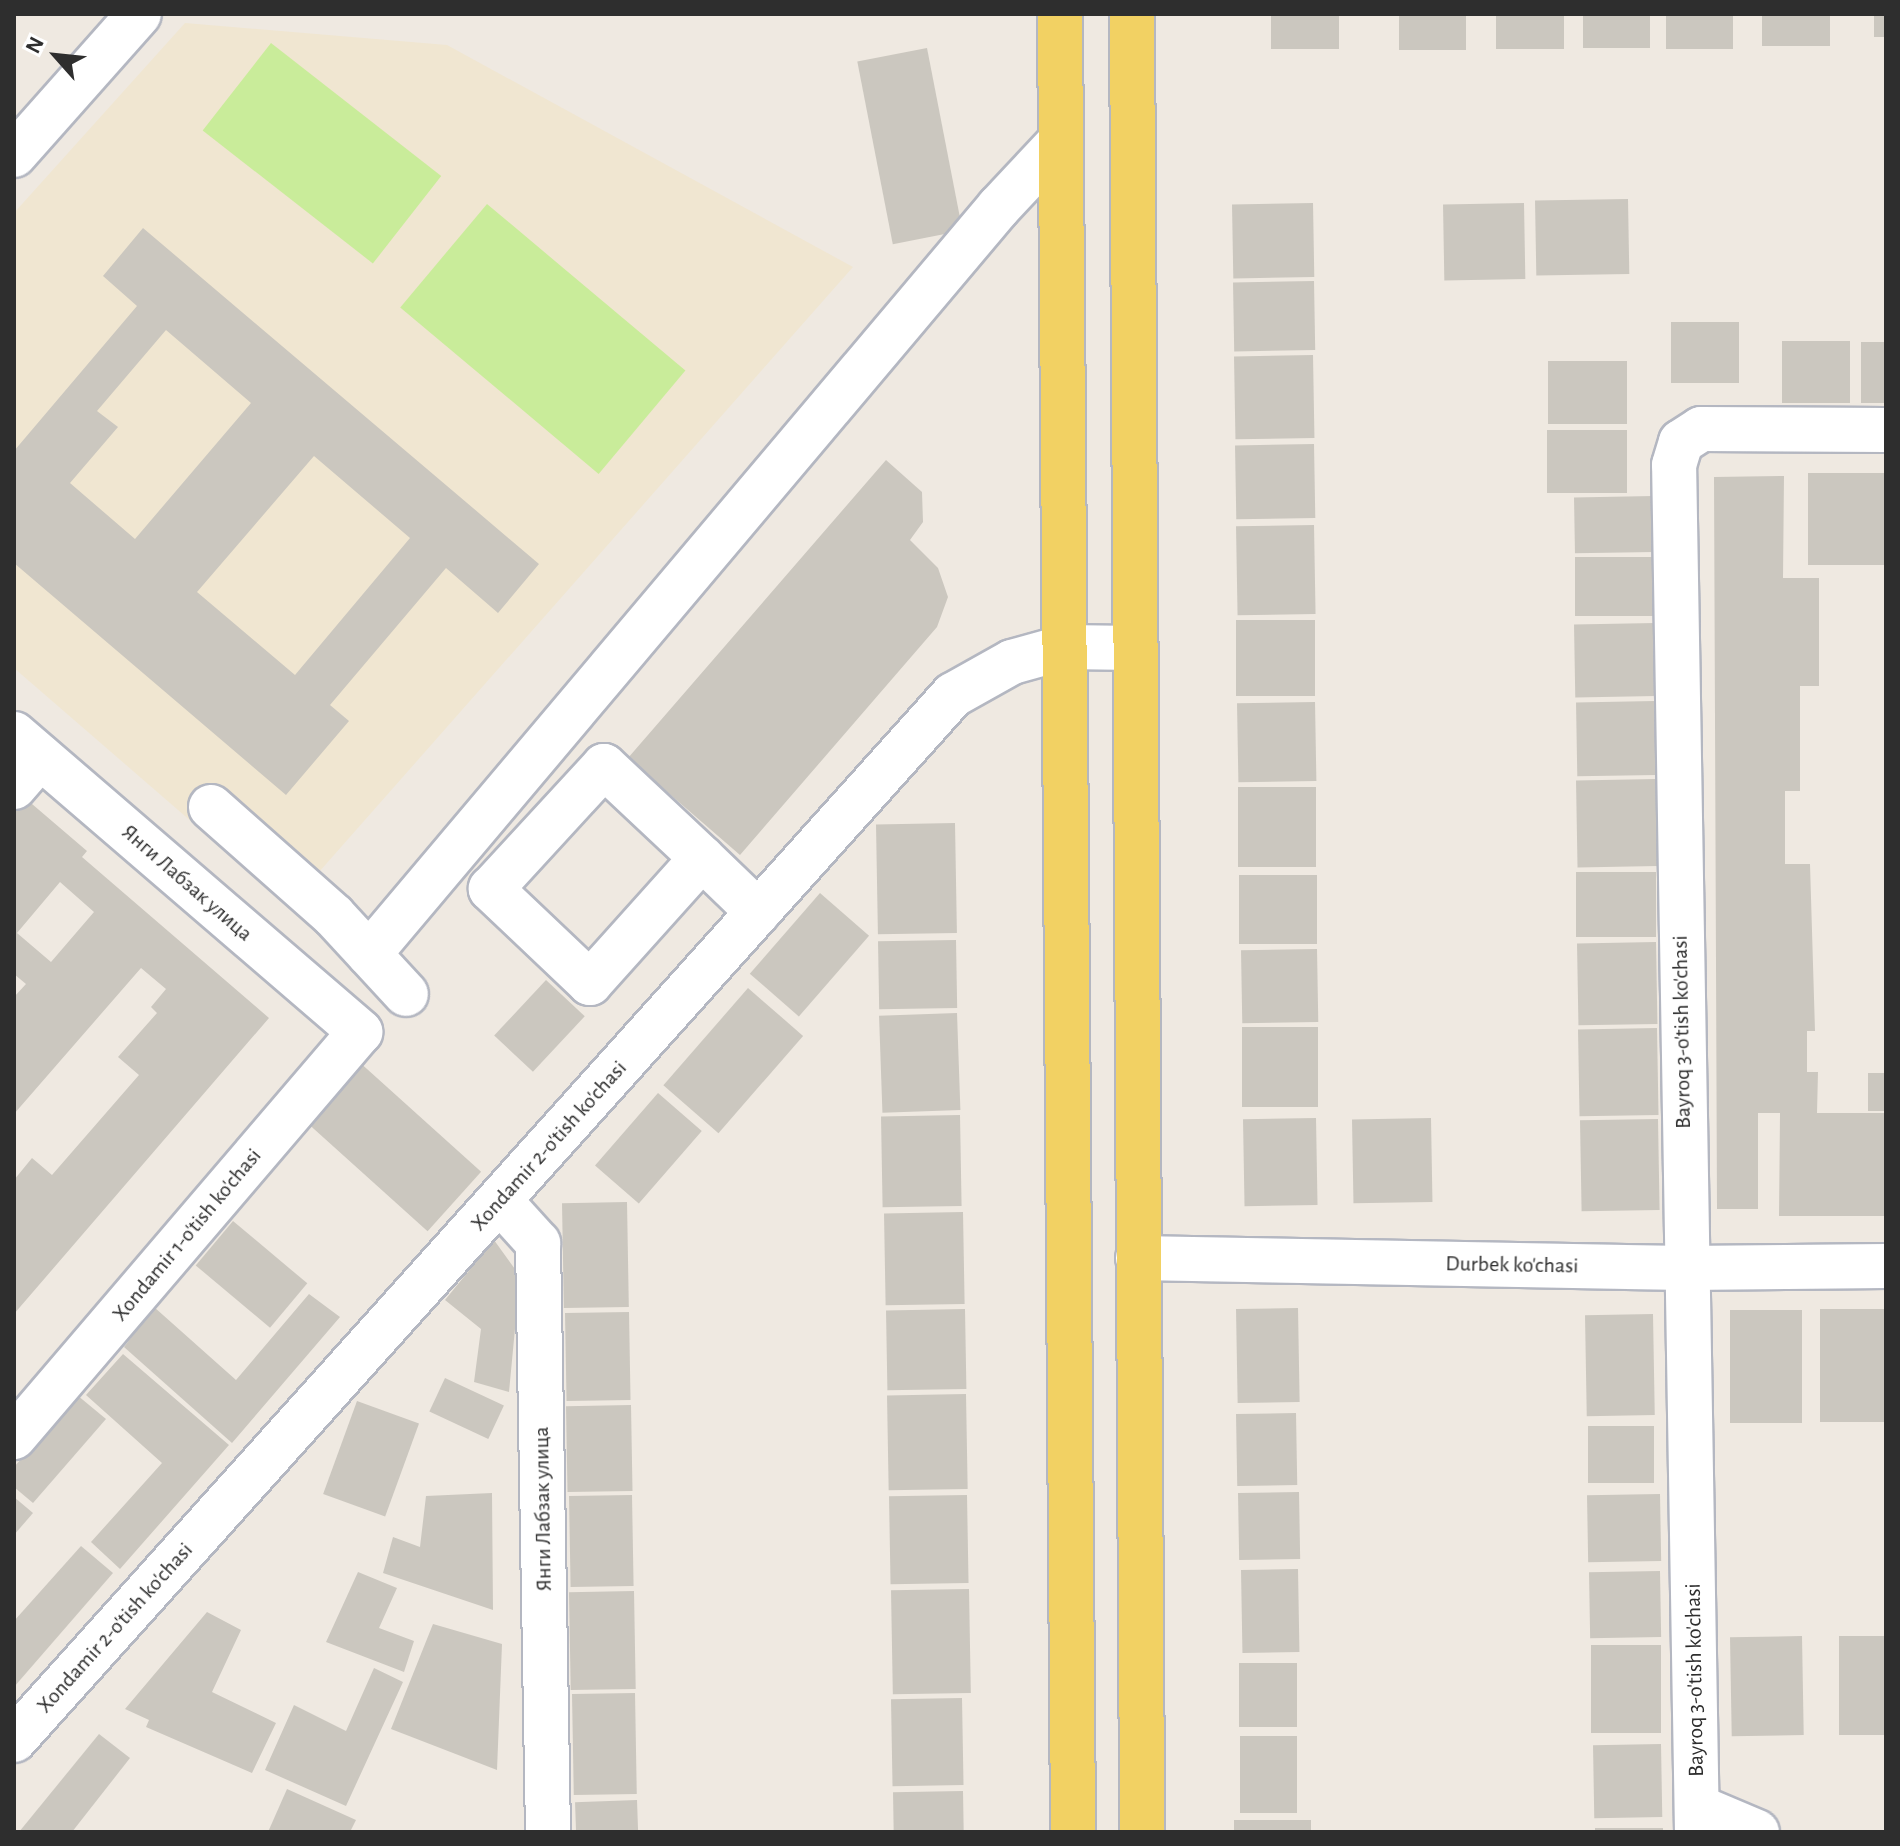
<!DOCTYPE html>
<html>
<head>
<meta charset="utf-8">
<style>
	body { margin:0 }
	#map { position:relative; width:1900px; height:1846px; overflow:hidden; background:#efe9e1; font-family:"Alegreya Sans",sans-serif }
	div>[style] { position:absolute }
	.education>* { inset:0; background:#f0e6d1 }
	.pitch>* { inset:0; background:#c9ec9a; transform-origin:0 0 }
	.building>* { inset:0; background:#cbc7bf; transform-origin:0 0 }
	.roads { filter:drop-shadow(2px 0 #b4b7c1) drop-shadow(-2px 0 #b4b7c1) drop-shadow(0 2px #b4b7c1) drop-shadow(0 -2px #b4b7c1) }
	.minor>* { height:44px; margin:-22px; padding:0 22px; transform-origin:22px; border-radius:22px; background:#fff }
	.major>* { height:44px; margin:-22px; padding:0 22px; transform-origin:22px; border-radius:22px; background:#f2d163 }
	span { translate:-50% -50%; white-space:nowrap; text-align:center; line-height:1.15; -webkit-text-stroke:6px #fff; paint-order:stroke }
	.street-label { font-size:22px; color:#2e2e2e }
	.frame { position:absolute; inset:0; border:16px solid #2e2e2e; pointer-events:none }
	.north { position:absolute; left:16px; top:16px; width:80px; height:80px; -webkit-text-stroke:6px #fff; paint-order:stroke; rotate:297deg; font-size:22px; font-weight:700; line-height:32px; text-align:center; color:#2e2e2e }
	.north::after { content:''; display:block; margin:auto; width:28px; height:36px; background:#2e2e2e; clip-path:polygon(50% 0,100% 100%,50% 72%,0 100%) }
</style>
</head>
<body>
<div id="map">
	<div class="education">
		<div style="clip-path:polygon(185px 23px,447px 45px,853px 267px,289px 906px,14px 668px,14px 213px)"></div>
	</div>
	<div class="pitch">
		<div style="left:271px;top:43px;width:216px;height:111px;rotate:38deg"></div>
		<div style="left:487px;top:204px;width:259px;height:135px;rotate:40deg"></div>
	</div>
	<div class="building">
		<div style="left:1271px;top:14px;width:68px;height:35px"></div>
		<div style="left:1399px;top:14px;width:67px;height:36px"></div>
		<div style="left:1496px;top:14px;width:68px;height:35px"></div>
		<div style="left:1583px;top:14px;width:67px;height:34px"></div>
		<div style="left:1666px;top:14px;width:67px;height:35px"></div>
		<div style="left:1762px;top:14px;width:68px;height:32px"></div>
		<div style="left:1874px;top:14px;width:12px;height:23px"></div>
		<div style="left:927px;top:48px;width:186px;height:71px;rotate:79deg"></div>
		<div style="left:1628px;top:199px;width:75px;height:93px;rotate:89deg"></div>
		<div style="left:1313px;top:203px;width:74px;height:81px;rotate:89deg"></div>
		<div style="left:1524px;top:203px;width:76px;height:81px;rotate:89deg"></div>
		<div style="clip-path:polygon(evenodd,143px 228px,539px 564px,498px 613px,446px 568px,330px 705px,349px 721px,286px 795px,14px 563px,14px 451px,137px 306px,103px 276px,143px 228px,166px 330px,251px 403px,135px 539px,70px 483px,118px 427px,97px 411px,166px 330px,143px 228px,314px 456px,410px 538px,295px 675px,197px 592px,314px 456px)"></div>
		<div style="left:1314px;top:281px;width:69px;height:81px;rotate:89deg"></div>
		<div style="left:1671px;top:322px;width:68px;height:61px"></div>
		<div style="left:1782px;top:341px;width:68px;height:62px"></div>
		<div style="left:1861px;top:342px;width:25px;height:61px"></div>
		<div style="left:1313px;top:355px;width:83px;height:79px;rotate:89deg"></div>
		<div style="left:1627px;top:361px;width:63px;height:79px;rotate:90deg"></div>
		<div style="left:1627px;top:430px;width:63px;height:80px;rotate:90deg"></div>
		<div style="left:1314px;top:444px;width:74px;height:79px;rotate:89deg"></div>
		<div style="clip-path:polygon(886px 460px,922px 492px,923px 522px,910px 540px,938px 568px,948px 597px,937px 627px,740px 855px,628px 758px)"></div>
		<div style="left:1808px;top:473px;width:78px;height:92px"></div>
		<div style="clip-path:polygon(1784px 476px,1783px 578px,1819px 578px,1819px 686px,1800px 686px,1800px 791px,1785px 791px,1785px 864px,1810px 864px,1815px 1031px,1807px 1031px,1807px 1072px,1818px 1072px,1817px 1113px,1886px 1113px,1886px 1216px,1779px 1216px,1780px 1113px,1758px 1113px,1758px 1209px,1717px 1209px,1714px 477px)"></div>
		<div style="left:1653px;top:496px;width:56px;height:79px;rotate:89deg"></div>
		<div style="left:1314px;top:525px;width:89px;height:78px;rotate:89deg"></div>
		<div style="left:1654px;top:557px;width:59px;height:79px;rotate:90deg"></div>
		<div style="left:1315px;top:620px;width:76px;height:79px;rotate:90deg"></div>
		<div style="left:1655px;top:623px;width:73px;height:81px;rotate:89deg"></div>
		<div style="left:1655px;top:701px;width:74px;height:79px;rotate:89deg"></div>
		<div style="left:1315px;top:702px;width:79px;height:78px;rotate:89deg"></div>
		<div style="left:1656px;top:779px;width:87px;height:80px;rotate:89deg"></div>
		<div style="left:1316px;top:787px;width:80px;height:78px;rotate:90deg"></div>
		<div style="clip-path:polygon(evenodd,25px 798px,87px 851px,82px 857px,269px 1018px,14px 1314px,14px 1180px,32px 1158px,52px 1175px,139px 1075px,118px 1057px,157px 1013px,151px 1007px,166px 989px,141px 968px,14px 1114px,14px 997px,26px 984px,14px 974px,14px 811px,25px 798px,60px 882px,94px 912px,51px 962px,17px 933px,60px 882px)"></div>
		<div style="left:955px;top:823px;width:110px;height:79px;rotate:89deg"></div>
		<div style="left:1656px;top:872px;width:65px;height:80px;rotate:90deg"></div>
		<div style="left:1239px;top:875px;width:78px;height:69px"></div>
		<div style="left:820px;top:893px;width:65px;height:107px;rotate:41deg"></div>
		<div style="left:956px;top:940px;width:68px;height:78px;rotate:89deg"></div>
		<div style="left:1656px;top:942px;width:82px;height:79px;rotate:89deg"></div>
		<div style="left:1317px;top:949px;width:73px;height:76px;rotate:89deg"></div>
		<div style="left:546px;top:980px;width:53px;height:76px;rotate:43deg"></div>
		<div style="left:748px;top:988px;width:73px;height:129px;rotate:41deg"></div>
		<div style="left:957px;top:1013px;width:97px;height:78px;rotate:88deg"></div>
		<div style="left:1318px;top:1027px;width:80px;height:76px;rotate:90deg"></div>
		<div style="left:1657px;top:1028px;width:87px;height:79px;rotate:89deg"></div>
		<div style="left:357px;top:1060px;width:167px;height:80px;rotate:42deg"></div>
		<div style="left:1868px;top:1073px;width:18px;height:38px"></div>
		<div style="left:658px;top:1093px;width:58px;height:96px;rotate:41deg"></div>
		<div style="left:960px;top:1115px;width:91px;height:79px;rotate:89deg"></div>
		<div style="left:1316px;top:1118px;width:87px;height:73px;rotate:89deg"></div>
		<div style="left:1431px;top:1118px;width:84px;height:79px;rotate:89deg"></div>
		<div style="left:1658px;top:1119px;width:91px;height:78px;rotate:89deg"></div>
		<div style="left:627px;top:1202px;width:105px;height:65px;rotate:89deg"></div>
		<div style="left:963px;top:1212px;width:92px;height:79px;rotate:89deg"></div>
		<div style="left:233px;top:1221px;width:97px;height:58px;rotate:40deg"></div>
		<div style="clip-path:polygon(494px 1240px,520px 1276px,509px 1392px,474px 1382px,481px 1329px,445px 1300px)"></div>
		<div style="clip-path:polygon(309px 1294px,340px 1317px,232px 1443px,124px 1347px,154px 1307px,236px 1380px)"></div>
		<div style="left:1298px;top:1308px;width:94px;height:62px;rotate:89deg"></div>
		<div style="left:965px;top:1309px;width:80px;height:79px;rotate:89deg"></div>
		<div style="left:1886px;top:1309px;width:113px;height:66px;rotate:90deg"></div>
		<div style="left:1730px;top:1310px;width:72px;height:113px"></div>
		<div style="left:629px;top:1312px;width:88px;height:64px;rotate:89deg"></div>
		<div style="left:1653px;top:1314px;width:101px;height:68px;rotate:89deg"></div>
		<div style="clip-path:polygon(123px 1354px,229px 1445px,120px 1569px,91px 1542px,162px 1463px,86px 1395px)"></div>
		<div style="left:445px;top:1378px;width:65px;height:37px;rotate:25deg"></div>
		<div style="left:966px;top:1394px;width:95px;height:79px;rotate:89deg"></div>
		<div style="clip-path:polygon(77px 1395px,106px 1419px,33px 1503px,14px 1487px,14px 1467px)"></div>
		<div style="left:357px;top:1401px;width:66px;height:99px;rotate:20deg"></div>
		<div style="left:631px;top:1405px;width:86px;height:65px;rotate:89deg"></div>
		<div style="left:1296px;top:1413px;width:72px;height:60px;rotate:89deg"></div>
		<div style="left:1588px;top:1426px;width:66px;height:57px"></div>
		<div style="left:1299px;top:1492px;width:67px;height:61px;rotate:89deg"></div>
		<div style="clip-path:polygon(492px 1493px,493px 1610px,383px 1573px,393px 1537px,420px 1547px,426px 1496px)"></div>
		<div style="left:1660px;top:1494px;width:67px;height:73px;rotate:89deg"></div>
		<div style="left:632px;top:1495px;width:91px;height:63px;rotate:89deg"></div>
		<div style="left:967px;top:1495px;width:88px;height:78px;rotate:89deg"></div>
		<div style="clip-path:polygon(14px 1497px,33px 1513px,14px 1535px)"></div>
		<div style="clip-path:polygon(81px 1546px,113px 1573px,14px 1687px,14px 1621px)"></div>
		<div style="left:1298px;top:1569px;width:83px;height:57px;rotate:89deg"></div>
		<div style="left:1660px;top:1571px;width:66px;height:71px;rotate:89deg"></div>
		<div style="clip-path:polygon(358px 1572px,397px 1588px,379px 1628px,414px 1641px,404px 1672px,326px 1642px)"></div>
		<div style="left:969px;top:1589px;width:104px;height:78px;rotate:89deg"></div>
		<div style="left:634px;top:1591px;width:98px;height:65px;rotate:89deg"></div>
		<div style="clip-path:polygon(207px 1612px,241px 1630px,212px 1692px,276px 1723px,252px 1773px,146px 1727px,149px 1720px,125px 1709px)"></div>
		<div style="clip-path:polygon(433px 1624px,502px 1644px,497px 1770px,391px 1729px)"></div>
		<div style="left:1802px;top:1636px;width:99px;height:72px;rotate:89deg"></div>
		<div style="left:1839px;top:1636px;width:47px;height:99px"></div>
		<div style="left:1661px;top:1645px;width:88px;height:70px;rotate:90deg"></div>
		<div style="left:1239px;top:1663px;width:58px;height:64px"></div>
		<div style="clip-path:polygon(374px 1668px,403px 1682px,346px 1806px,265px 1770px,294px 1705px,346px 1731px)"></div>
		<div style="left:635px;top:1693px;width:101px;height:63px;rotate:89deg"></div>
		<div style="left:962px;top:1698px;width:87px;height:71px;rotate:89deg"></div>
		<div style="clip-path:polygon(99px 1734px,130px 1758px,72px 1832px,19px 1832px)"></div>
		<div style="left:1240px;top:1736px;width:57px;height:77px"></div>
		<div style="left:1661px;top:1744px;width:73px;height:68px;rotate:89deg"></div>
		<div style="clip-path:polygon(287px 1789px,356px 1820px,350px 1832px,268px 1832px)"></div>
		<div style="left:963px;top:1791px;width:41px;height:70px;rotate:89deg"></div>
		<div style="left:637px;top:1800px;width:32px;height:62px;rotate:88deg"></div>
		<div style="left:1311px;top:1820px;width:12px;height:77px;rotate:90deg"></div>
		<div style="left:1595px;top:1828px;width:68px;height:4px"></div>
	</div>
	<div class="roads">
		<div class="minor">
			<div style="left:14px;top:155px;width:188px;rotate:-48.4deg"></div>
			<div style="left:14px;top:734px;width:457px;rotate:40.7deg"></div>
			<div style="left:360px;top:1032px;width:533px;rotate:130.51deg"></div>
			<div style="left:14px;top:787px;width:40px;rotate:-49deg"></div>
			<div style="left:211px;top:807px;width:164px;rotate:41.5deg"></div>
			<div style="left:334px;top:916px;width:106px;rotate:47.3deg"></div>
			<div style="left:702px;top:858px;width:168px;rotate:131.9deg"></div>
			<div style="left:590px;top:983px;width:137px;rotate:-136.5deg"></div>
			<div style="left:491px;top:889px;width:167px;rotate:-47.4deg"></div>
			<div style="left:604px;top:766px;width:134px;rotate:43.2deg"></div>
			<div style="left:702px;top:858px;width:78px;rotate:44deg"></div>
			<div style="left:369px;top:954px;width:977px;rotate:-49.86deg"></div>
			<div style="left:999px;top:207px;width:85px;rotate:-46.9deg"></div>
			<div style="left:500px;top:1201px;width:57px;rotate:47.9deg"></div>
			<div style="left:538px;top:1243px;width:589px;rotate:89.03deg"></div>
			<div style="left:1138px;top:1258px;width:548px;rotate:1.05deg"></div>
			<div style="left:1686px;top:1268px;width:200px;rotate:-0.6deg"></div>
			<div style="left:14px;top:1740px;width:1405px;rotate:-48.06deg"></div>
			<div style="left:953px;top:695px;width:68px;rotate:-29.2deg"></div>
			<div style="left:1012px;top:662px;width:56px;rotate:-15.5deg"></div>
			<div style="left:1066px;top:647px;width:69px;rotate:0.8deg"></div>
			<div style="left:1698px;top:1807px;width:64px;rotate:23deg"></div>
			<div style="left:1697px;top:1832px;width:1367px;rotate:-90.96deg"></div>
			<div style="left:1674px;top:465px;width:24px;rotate:-73deg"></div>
			<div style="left:1681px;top:442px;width:24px;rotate:-33deg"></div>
			<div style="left:1701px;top:429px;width:185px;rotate:0.3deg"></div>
		</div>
		<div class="major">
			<div style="left:1060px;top:14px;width:1818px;rotate:89.59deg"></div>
			<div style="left:1132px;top:14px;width:1818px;rotate:89.68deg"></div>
		</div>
	</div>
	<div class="street-label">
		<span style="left:187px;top:883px;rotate:41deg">Янги Лабзак улица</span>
		<span style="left:1682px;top:1032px;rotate:-91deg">Bayroq 3-o'tish ko'chasi</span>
		<span style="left:549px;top:1146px;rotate:-48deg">Xondamir 2-o'tish ko'chasi</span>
		<span style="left:187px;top:1235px;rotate:-50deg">Xondamir 1-o'tish ko'chasi</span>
		<span style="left:1512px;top:1265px;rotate:1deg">Durbek ko'chasi</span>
		<span style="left:543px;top:1509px;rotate:-91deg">Янги Лабзак улица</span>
		<span style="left:115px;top:1628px;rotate:-48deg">Xondamir 2-o'tish ko'chasi</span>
		<span style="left:1695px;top:1680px;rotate:-91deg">Bayroq 3-o'tish ko'chasi</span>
	</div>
	<div class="frame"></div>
	<div class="north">N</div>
</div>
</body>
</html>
